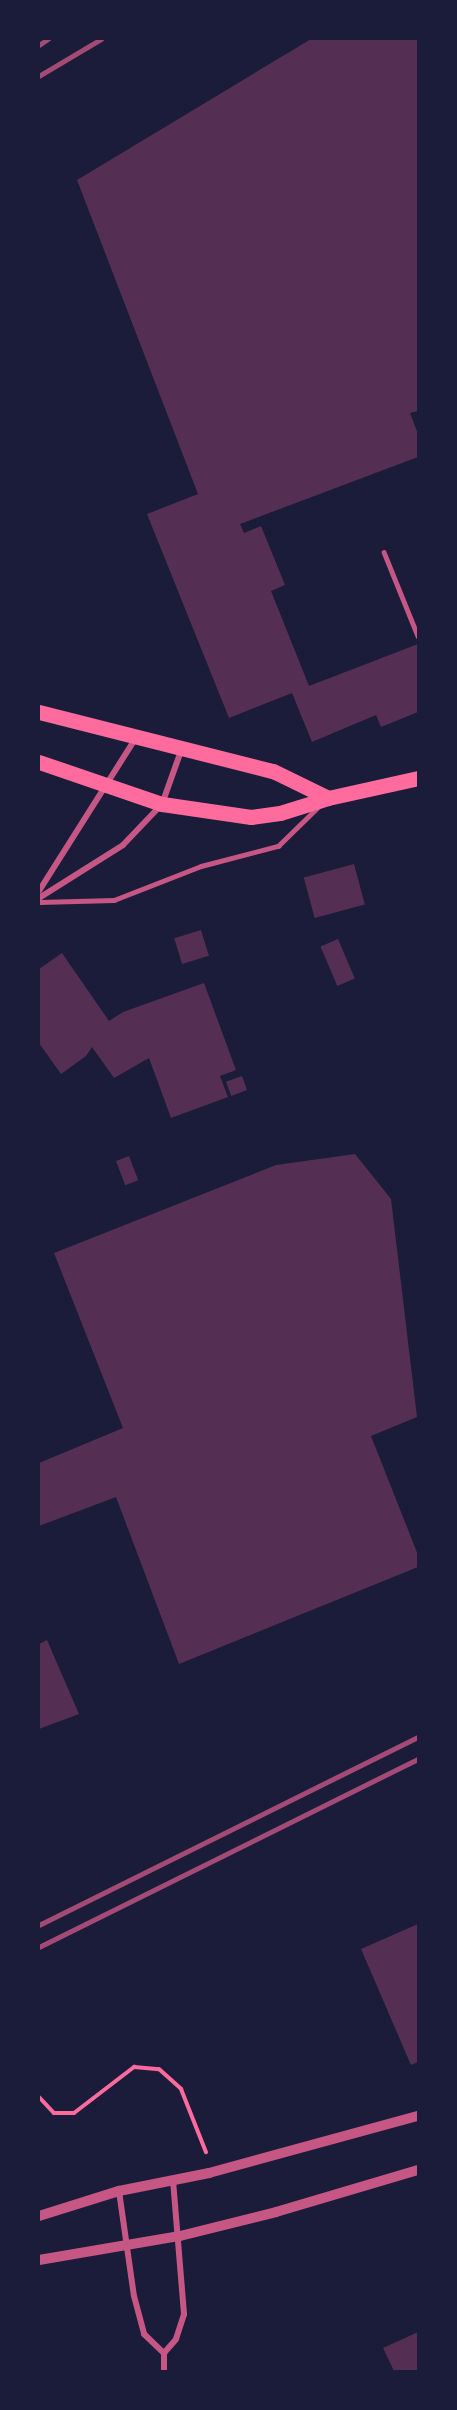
<!DOCTYPE html>
<style>
body{margin:0}
#map{position:relative;width:457px;height:2410px;overflow:hidden;background:#1b1b3a;font-family:Jost,sans-serif}
div>[style]{position:absolute}
.building>*{inset:0;background:#542f53;transform-origin:0 0}
.path>*{height:4px;margin:-2px;padding:0 2px;transform-origin:2px;border-radius:2px;background:#ff6b9d}
.service>*{height:4.5px;margin:-2.25px;padding:0 2.25px;transform-origin:2.25px;border-radius:2.25px;background:#c65784}
.minor>*{height:6px;margin:-3px;padding:0 3px;transform-origin:3px;border-radius:3px;background:#c65784}
.tertiary>*{height:10px;margin:-5px;padding:0 5px;transform-origin:5px;border-radius:5px;background:#c65784}
.primary>*{height:15px;margin:-7.5px;padding:0 7.5px;transform-origin:7.5px;border-radius:7.5px;background:#ff6b9d}
.rail>*{height:4.5px;margin:-2.25px;padding:0 2.25px;transform-origin:2.25px;border-radius:2.25px;background:#a44b75}
span{translate:-50% -50%;white-space:nowrap;text-align:center;line-height:1.15;-webkit-text-stroke:4.5px #1b1b3a;paint-order:stroke}
.frame{position:absolute;inset:0;border:40px solid #1b1b3a;pointer-events:none}
</style>
<div id="map">
<div class="building">
<div style="clip-path:polygon(311px 39px,418px 39px,418px 411px,410px 413px,418px 434px,418px 457px,240px 524px,244px 533px,261px 526px,285px 585px,271px 591px,309px 686px,418px 644px,418px 712px,381px 727px,376px 715px,312px 742px,292px 693px,229px 718px,147px 514px,198px 494px,77px 180px)"></div>
<div style="left:354px;top:864px;width:42px;height:52px;rotate:75deg"></div>
<div style="left:201px;top:930px;width:27px;height:28px;rotate:73deg"></div>
<div style="left:338px;top:939px;width:43px;height:19px;rotate:67deg"></div>
<div style="clip-path:polygon(62px 953px,109px 1021px,123px 1012px,204px 983px,236px 1070px,220px 1076px,228px 1097px,171px 1118px,149px 1058px,114px 1078px,92px 1047px,86px 1056px,61px 1074px,39px 1043px,39px 969px)"></div>
<div style="left:242px;top:1076px;width:15px;height:17px;rotate:70deg"></div>
<div style="clip-path:polygon(355px 1154px,391px 1199px,417px 1417px,371px 1436px,418px 1555px,418px 1567px,179px 1664px,116px 1497px,39px 1526px,39px 1463px,123px 1428px,54px 1253px,276px 1165px)"></div>
<div style="left:129px;top:1156px;width:26px;height:14px;rotate:69deg"></div>
<div style="clip-path:polygon(47px 1640px,79px 1714px,39px 1729px,39px 1644px)"></div>
<div style="clip-path:polygon(418px 1924px,418px 2062px,411px 2065px,361px 1949px)"></div>
<div style="clip-path:polygon(418px 2332px,418px 2371px,394px 2371px,383px 2348px)"></div>
</div>
<div class="path">
<div style="left:39px;top:2097px;width:22px;rotate:47deg"></div>
<div style="left:54px;top:2113px;width:20px"></div>
<div style="left:74px;top:2113px;width:76px;rotate:-37.5deg"></div>
<div style="left:134px;top:2067px;width:25px;rotate:5deg"></div>
<div style="left:159px;top:2069px;width:30px;rotate:42deg"></div>
<div style="left:181px;top:2089px;width:68px;rotate:68.4deg"></div>
</div>
<div class="service">
<div style="left:384px;top:552px;width:91px;rotate:68deg"></div>
<div style="left:39px;top:902px;width:75px;rotate:-1.5deg"></div>
<div style="left:114px;top:900px;width:93px;rotate:-21.3deg"></div>
<div style="left:201px;top:866px;width:80px;rotate:-14.6deg"></div>
<div style="left:278px;top:846px;width:56px;rotate:-44.3deg"></div>
</div>
<div class="minor">
<div style="left:39px;top:891px;width:180px;rotate:-57.7deg"></div>
<div style="left:39px;top:898px;width:99px;rotate:-32.2deg"></div>
<div style="left:123px;top:845px;width:57px;rotate:-46.4deg"></div>
<div style="left:162px;top:804px;width:56px;rotate:-70.3deg"></div>
<div style="left:119px;top:2191px;width:106px;rotate:81.9deg"></div>
<div style="left:134px;top:2296px;width:39px;rotate:75deg"></div>
<div style="left:144px;top:2334px;width:28px;rotate:44deg"></div>
<div style="left:164px;top:2353px;width:18px;rotate:90deg"></div>
<div style="left:164px;top:2353px;width:18px;rotate:-49deg"></div>
<div style="left:176px;top:2339px;width:26px;rotate:-72deg"></div>
<div style="left:184px;top:2314px;width:134px;rotate:-94.7deg"></div>
</div>
<div class="tertiary">
<div style="left:39px;top:2216px;width:84px;rotate:-17.4deg"></div>
<div style="left:119px;top:2191px;width:92px;rotate:-11.3deg"></div>
<div style="left:209px;top:2173px;width:217px;rotate:-15.3deg"></div>
<div style="left:39px;top:2260px;width:143px;rotate:-9.7deg"></div>
<div style="left:180px;top:2236px;width:99px;rotate:-14deg"></div>
<div style="left:276px;top:2212px;width:148px;rotate:-16.5deg"></div>
</div>
<div class="primary">
<div style="left:39px;top:712px;width:241px;rotate:14.2deg"></div>
<div style="left:273px;top:771px;width:61px;rotate:26.1deg"></div>
<div style="left:39px;top:762px;width:130px;rotate:18.9deg"></div>
<div style="left:162px;top:804px;width:90px;rotate:8.3deg"></div>
<div style="left:251px;top:817px;width:29px;rotate:-8deg"></div>
<div style="left:280px;top:813px;width:50px;rotate:-17.4deg"></div>
<div style="left:328px;top:798px;width:92px;rotate:-12.5deg"></div>
</div>
<div class="rail">
<div style="left:39px;top:45px;width:11px;rotate:-34deg"></div>
<div style="left:39px;top:76px;width:72px;rotate:-30.8deg"></div>
<div style="left:39px;top:1925px;width:423px;rotate:-26.4deg"></div>
<div style="left:39px;top:1947px;width:423px;rotate:-26.4deg"></div>
</div>
<div class="frame"></div>
</div>
